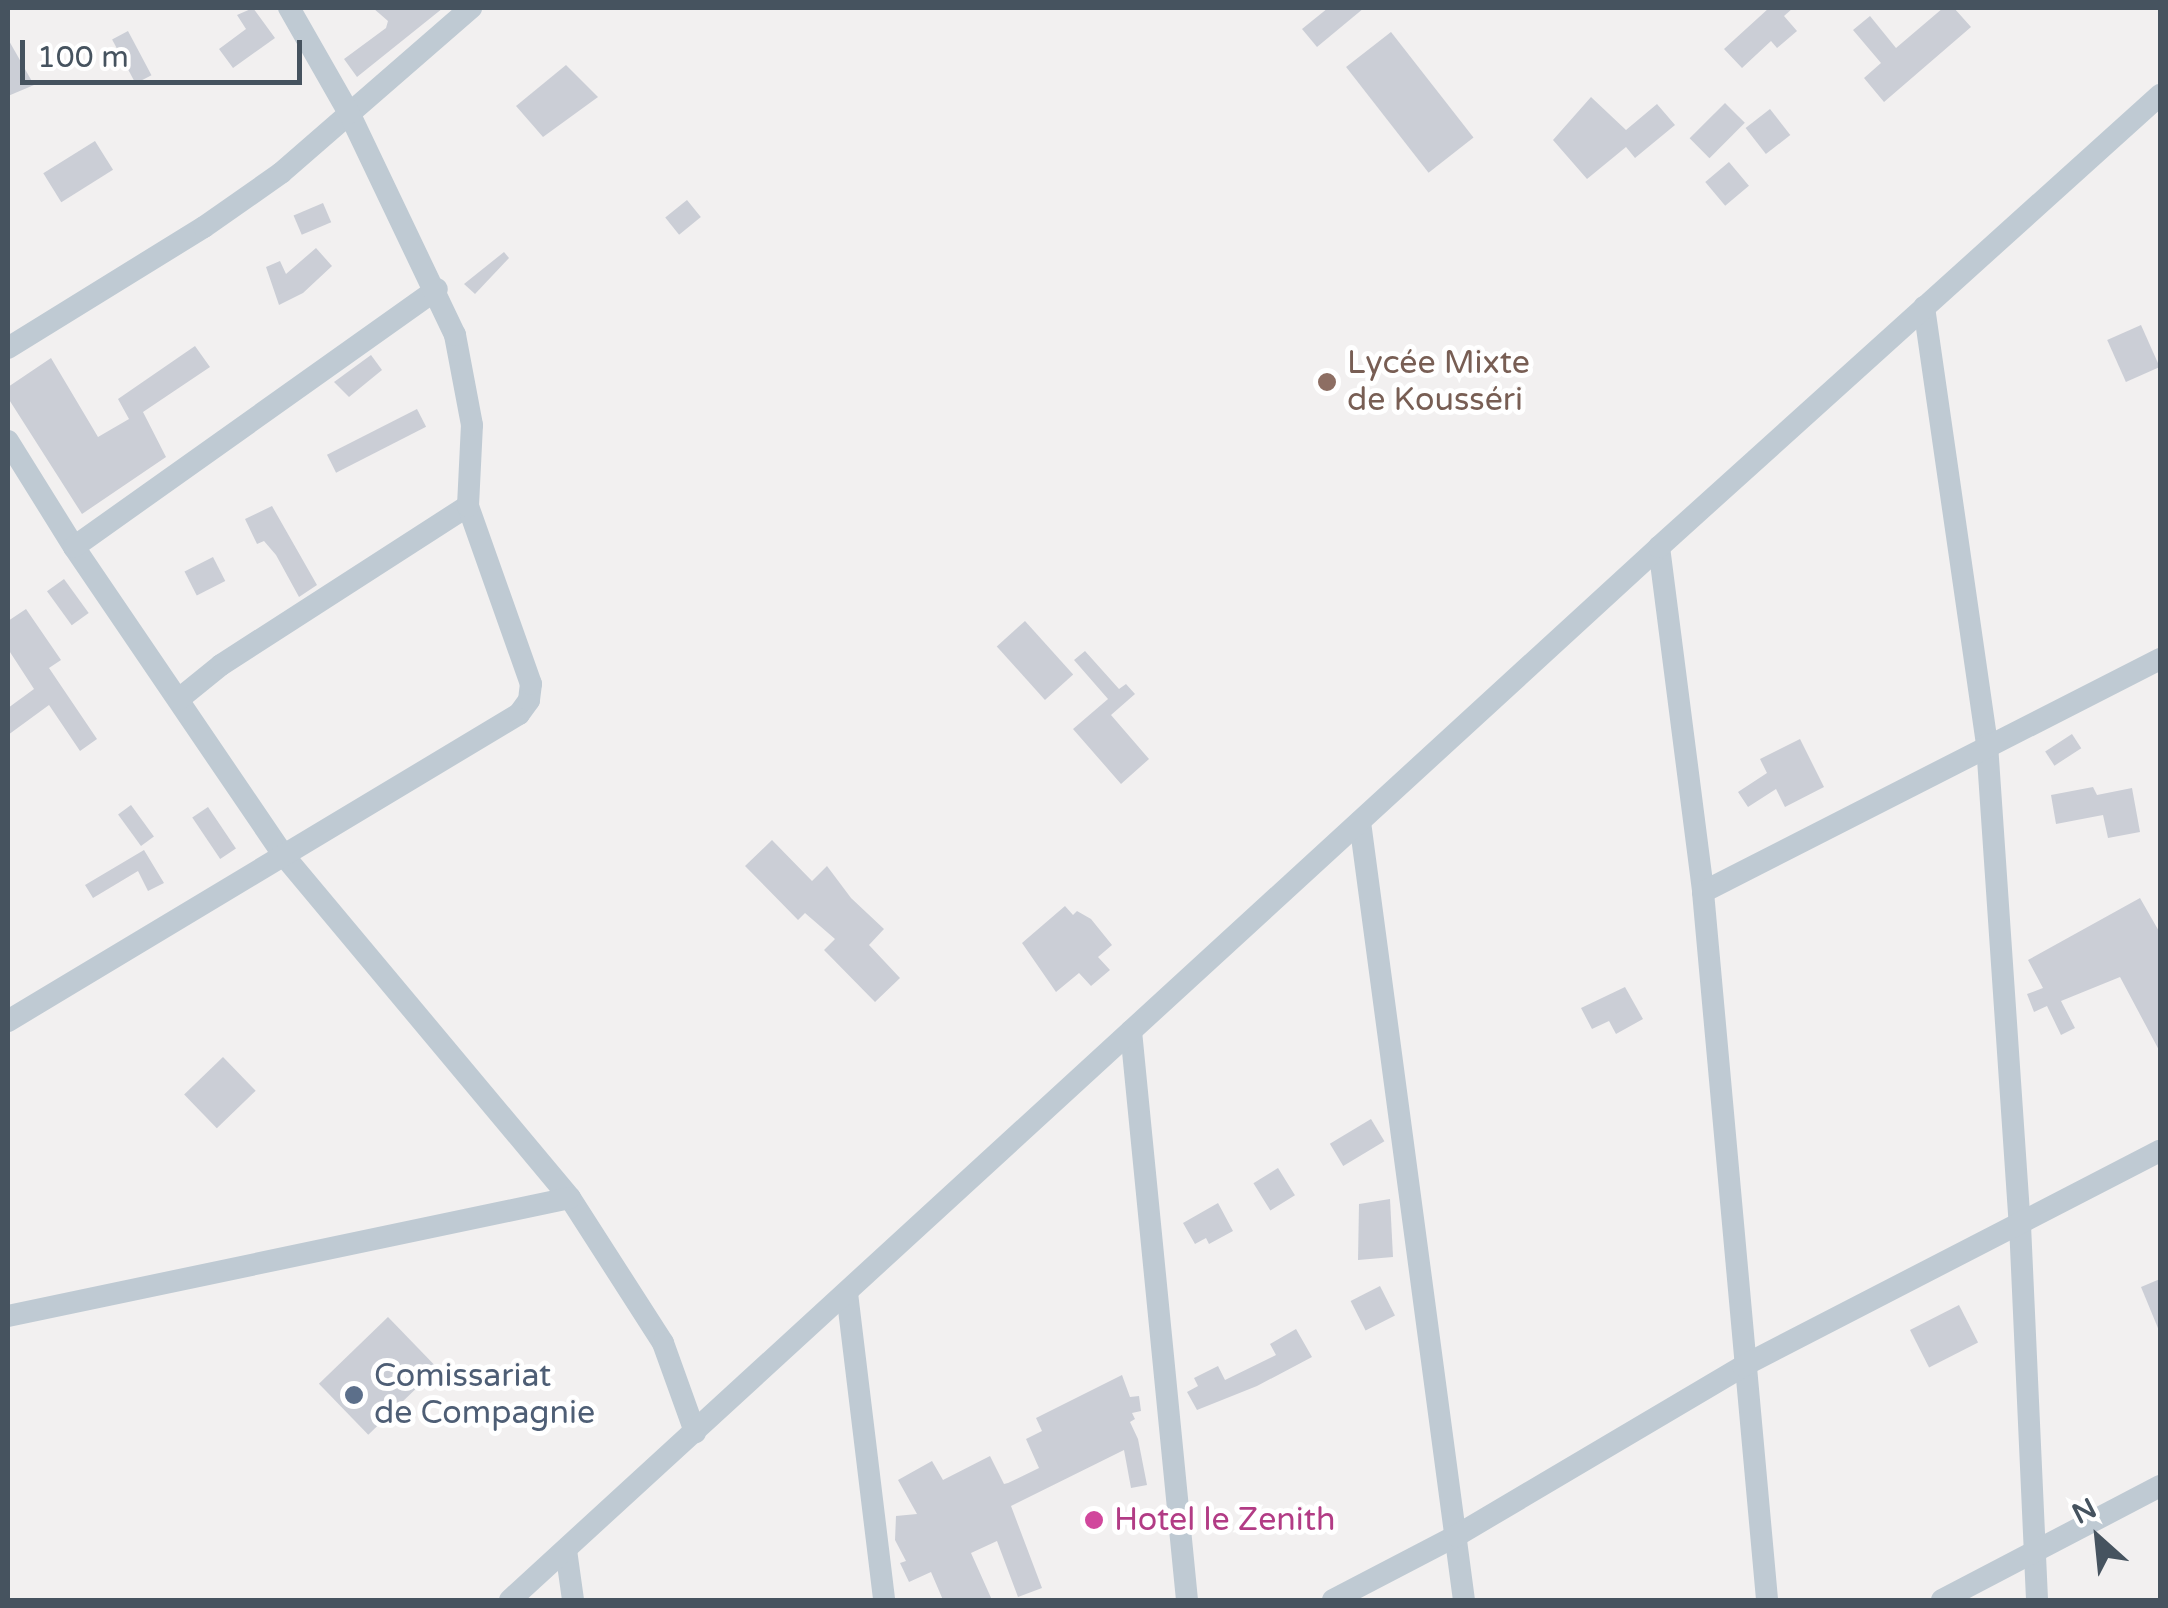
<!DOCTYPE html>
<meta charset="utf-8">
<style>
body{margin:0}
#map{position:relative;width:2168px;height:1608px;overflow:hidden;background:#f2f0f0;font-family:"Varela Round",sans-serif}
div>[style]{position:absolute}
.building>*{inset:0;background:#cbced6;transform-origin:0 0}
.minor>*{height:22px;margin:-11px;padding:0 11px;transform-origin:11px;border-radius:11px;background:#bfcad3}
.dots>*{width:28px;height:28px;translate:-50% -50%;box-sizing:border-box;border:5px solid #fff;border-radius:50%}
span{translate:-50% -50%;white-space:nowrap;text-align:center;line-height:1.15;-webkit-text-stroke:10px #fff;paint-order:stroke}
.education-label{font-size:32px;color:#785e54}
.left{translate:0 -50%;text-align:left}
.service-label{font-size:32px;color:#4e5e75}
.hotel-label{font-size:32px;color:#b23c85}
.frame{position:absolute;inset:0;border:10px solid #46535f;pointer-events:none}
.north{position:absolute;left:2048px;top:1488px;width:100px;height:100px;-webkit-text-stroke:8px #fff;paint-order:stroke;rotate:333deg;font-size:28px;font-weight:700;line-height:40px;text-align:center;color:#46535f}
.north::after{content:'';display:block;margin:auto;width:35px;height:45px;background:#46535f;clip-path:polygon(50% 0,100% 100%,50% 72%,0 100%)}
.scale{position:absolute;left:20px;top:40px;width:282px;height:45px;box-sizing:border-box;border:5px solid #46535f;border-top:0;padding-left:12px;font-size:30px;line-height:35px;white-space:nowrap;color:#46535f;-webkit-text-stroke:8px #fff;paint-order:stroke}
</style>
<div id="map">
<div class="building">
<div style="clip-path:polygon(253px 8px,275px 38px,233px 68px,219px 49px,246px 29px,237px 15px)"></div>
<div style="clip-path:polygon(373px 8px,443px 8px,357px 77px,344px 59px,386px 28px,388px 21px)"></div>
<div style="clip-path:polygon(1328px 8px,1364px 8px,1317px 47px,1302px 29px)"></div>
<div style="clip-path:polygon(1769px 8px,1793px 8px,1784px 16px,1797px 31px,1777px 48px,1771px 41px,1742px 68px,1724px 49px)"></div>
<div style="clip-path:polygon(1943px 8px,1954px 8px,1971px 27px,1884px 102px,1864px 78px,1881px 63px,1853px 30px,1870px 16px,1896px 48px)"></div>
<div style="left:128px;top:31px;width:50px;height:18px;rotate:62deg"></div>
<div style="left:1391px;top:32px;width:134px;height:57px;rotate:52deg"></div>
<div style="clip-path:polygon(8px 39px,34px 85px,8px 96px)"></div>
<div style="clip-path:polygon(566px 65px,598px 97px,543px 137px,516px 106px)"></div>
<div style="clip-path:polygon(1591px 97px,1626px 130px,1657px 104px,1675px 125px,1635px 158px,1626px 147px,1587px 179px,1553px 140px)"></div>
<div style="left:1725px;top:103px;width:28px;height:50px;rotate:45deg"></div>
<div style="left:1770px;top:109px;width:33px;height:31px;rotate:52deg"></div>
<div style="left:95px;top:141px;width:34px;height:61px;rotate:58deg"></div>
<div style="left:1729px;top:162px;width:31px;height:31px;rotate:50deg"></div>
<div style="left:687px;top:200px;width:22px;height:28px;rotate:51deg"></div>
<div style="left:323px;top:203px;width:21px;height:32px;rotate:67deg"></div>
<div style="clip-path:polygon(316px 248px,332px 266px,303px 293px,279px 305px,266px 267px,280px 261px,286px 274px)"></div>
<div style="clip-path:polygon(504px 252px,509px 258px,475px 294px,464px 284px)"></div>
<div style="left:2141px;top:325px;width:46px;height:37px;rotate:66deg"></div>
<div style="clip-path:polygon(195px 346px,210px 367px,143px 412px,166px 457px,82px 514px,8px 398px,8px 387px,51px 358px,98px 437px,129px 419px,118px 399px)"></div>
<div style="clip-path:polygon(371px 355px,382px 370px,349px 397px,334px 382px)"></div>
<div style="left:417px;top:409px;width:20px;height:101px;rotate:63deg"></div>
<div style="clip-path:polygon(272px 506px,317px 585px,299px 597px,276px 555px,264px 541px,257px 544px,245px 519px)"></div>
<div style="left:213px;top:557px;width:27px;height:32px;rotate:63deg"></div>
<div style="left:64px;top:579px;width:42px;height:21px;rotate:54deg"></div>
<div style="clip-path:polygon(26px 609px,61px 660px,49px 668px,97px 739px,80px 751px,49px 705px,8px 735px,8px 708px,34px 689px,8px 649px,8px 621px)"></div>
<div style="left:1025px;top:621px;width:72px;height:38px;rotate:48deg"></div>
<div style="clip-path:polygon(1085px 651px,1119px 689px,1126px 684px,1135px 694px,1111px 715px,1149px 759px,1121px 784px,1073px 729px,1108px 699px,1074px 660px)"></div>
<div style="left:2072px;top:734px;width:17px;height:32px;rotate:57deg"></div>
<div style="clip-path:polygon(1800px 739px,1824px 787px,1785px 807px,1776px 789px,1748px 807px,1738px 792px,1767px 773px,1760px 759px)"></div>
<div style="clip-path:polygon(2093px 787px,2097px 795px,2132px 788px,2140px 832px,2108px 838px,2103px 815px,2056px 824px,2051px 795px)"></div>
<div style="left:131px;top:805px;width:39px;height:16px;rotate:54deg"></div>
<div style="left:208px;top:807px;width:50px;height:19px;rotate:56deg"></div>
<div style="clip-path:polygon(772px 840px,812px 881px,827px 866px,851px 898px,884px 929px,869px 945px,900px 978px,875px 1002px,824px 950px,835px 939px,805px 913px,798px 920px,745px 866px)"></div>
<div style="clip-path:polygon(144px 850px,164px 883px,148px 891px,138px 871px,93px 898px,85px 885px)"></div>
<div style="clip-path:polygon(2140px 898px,2160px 933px,2160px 1052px,2120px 977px,2061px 1001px,2075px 1028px,2061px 1035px,2047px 1006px,2034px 1012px,2027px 994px,2043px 988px,2028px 960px)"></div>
<div style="clip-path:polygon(1065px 906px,1073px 915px,1077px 911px,1091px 919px,1112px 945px,1098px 957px,1110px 970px,1091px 986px,1079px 973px,1056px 992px,1022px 943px)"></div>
<div style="clip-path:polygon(1625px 987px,1643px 1019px,1616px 1034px,1609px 1021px,1592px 1029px,1581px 1008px)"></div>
<div style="left:223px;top:1057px;width:47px;height:54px;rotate:46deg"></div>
<div style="left:1371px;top:1119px;width:26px;height:48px;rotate:59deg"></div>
<div style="left:1278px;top:1168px;width:32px;height:29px;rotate:58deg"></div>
<div style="clip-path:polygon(1390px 1199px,1393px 1257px,1358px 1260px,1359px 1204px)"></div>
<div style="clip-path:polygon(1218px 1203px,1233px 1231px,1209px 1244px,1206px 1238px,1195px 1244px,1183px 1223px)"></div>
<div style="clip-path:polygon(2160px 1279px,2160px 1333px,2141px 1287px)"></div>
<div style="left:1380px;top:1286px;width:33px;height:33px;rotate:63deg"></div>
<div style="left:1959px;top:1305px;width:42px;height:55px;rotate:63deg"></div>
<div style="left:388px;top:1317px;width:71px;height:96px;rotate:46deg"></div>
<div style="clip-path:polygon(1296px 1329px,1312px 1357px,1257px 1386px,1197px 1410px,1187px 1392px,1198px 1386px,1194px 1378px,1218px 1366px,1225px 1380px,1276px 1355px,1270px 1344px)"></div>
<div style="clip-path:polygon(1122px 1375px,1130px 1397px,1139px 1396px,1141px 1411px,1132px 1413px,1135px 1419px,1130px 1422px,1138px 1439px,1147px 1485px,1131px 1488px,1124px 1450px,1011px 1506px,1042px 1588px,1018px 1597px,997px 1541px,971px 1553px,992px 1600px,943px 1600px,931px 1572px,909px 1582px,900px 1563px,906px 1561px,895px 1540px,896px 1516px,917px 1514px,898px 1480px,932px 1461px,943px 1480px,990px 1456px,1004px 1484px,1008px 1483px,1039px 1468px,1026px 1439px,1042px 1431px,1036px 1418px)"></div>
</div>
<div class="minor">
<div style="left:1924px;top:307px;width:442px;rotate:81.8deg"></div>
<div style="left:1987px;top:744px;width:482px;rotate:86.1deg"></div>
<div style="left:2020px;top:1225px;width:375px;rotate:87.4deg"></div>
<div style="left:8px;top:348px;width:230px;rotate:-31.7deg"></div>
<div style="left:204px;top:227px;width:94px;rotate:-35deg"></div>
<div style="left:281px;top:173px;width:252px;rotate:-41deg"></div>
<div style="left:8px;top:441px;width:125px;rotate:58.1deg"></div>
<div style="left:74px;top:547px;width:375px;rotate:55.8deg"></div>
<div style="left:285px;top:857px;width:444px;rotate:50.1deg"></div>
<div style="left:570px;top:1198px;width:172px;rotate:57.3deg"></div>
<div style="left:663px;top:1343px;width:95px;rotate:70.2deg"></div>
<div style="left:74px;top:547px;width:445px;rotate:-35.4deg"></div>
<div style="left:1659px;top:547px;width:348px;rotate:82.7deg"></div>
<div style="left:1703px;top:892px;width:711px;rotate:84.83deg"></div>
<div style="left:179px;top:699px;width:54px;rotate:-39deg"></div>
<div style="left:221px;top:665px;width:294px;rotate:-32.8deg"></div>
<div style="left:1360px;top:822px;width:785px;rotate:82.39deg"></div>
<div style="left:1703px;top:892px;width:513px;rotate:-27.01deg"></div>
<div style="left:8px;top:1021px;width:596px;rotate:-31deg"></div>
<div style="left:519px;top:714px;width:17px;rotate:-54deg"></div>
<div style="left:529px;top:700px;width:16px;rotate:-83deg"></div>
<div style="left:531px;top:684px;width:189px;rotate:-109.5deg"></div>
<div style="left:468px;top:506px;width:81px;rotate:-87.2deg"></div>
<div style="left:472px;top:425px;width:92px;rotate:-100.7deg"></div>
<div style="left:455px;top:335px;width:246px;rotate:-115.5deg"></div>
<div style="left:349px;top:113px;width:121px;rotate:-119.7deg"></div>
<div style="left:1131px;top:1031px;width:572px;rotate:84.38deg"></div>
<div style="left:847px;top:1293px;width:309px;rotate:83.1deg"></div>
<div style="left:8px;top:1316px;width:574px;rotate:-11.86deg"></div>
<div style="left:566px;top:1550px;width:50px;rotate:82deg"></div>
<div style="left:510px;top:1600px;width:1559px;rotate:-42.5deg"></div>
<div style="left:1659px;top:547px;width:675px;rotate:-42.06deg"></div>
<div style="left:1333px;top:1600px;width:139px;rotate:-27.5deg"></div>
<div style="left:1456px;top:1536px;width:334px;rotate:-30.6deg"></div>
<div style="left:1743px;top:1366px;width:469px;rotate:-27.3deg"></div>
<div style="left:1942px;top:1600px;width:246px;rotate:-27.6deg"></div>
</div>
<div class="dots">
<div style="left:1327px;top:382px;background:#8d6e63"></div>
<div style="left:354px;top:1395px;background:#5c6f8a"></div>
<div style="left:1094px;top:1520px;background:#d1479c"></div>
</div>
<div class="education-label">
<span class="left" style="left:1347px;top:382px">Lycée Mixte<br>de Kousséri</span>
</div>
<div class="service-label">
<span class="left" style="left:374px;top:1395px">Comissariat<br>de Compagnie</span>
</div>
<div class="hotel-label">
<span class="left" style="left:1114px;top:1520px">Hotel le Zenith</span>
</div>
<div class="frame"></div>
<div class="north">N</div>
<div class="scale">100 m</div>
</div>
